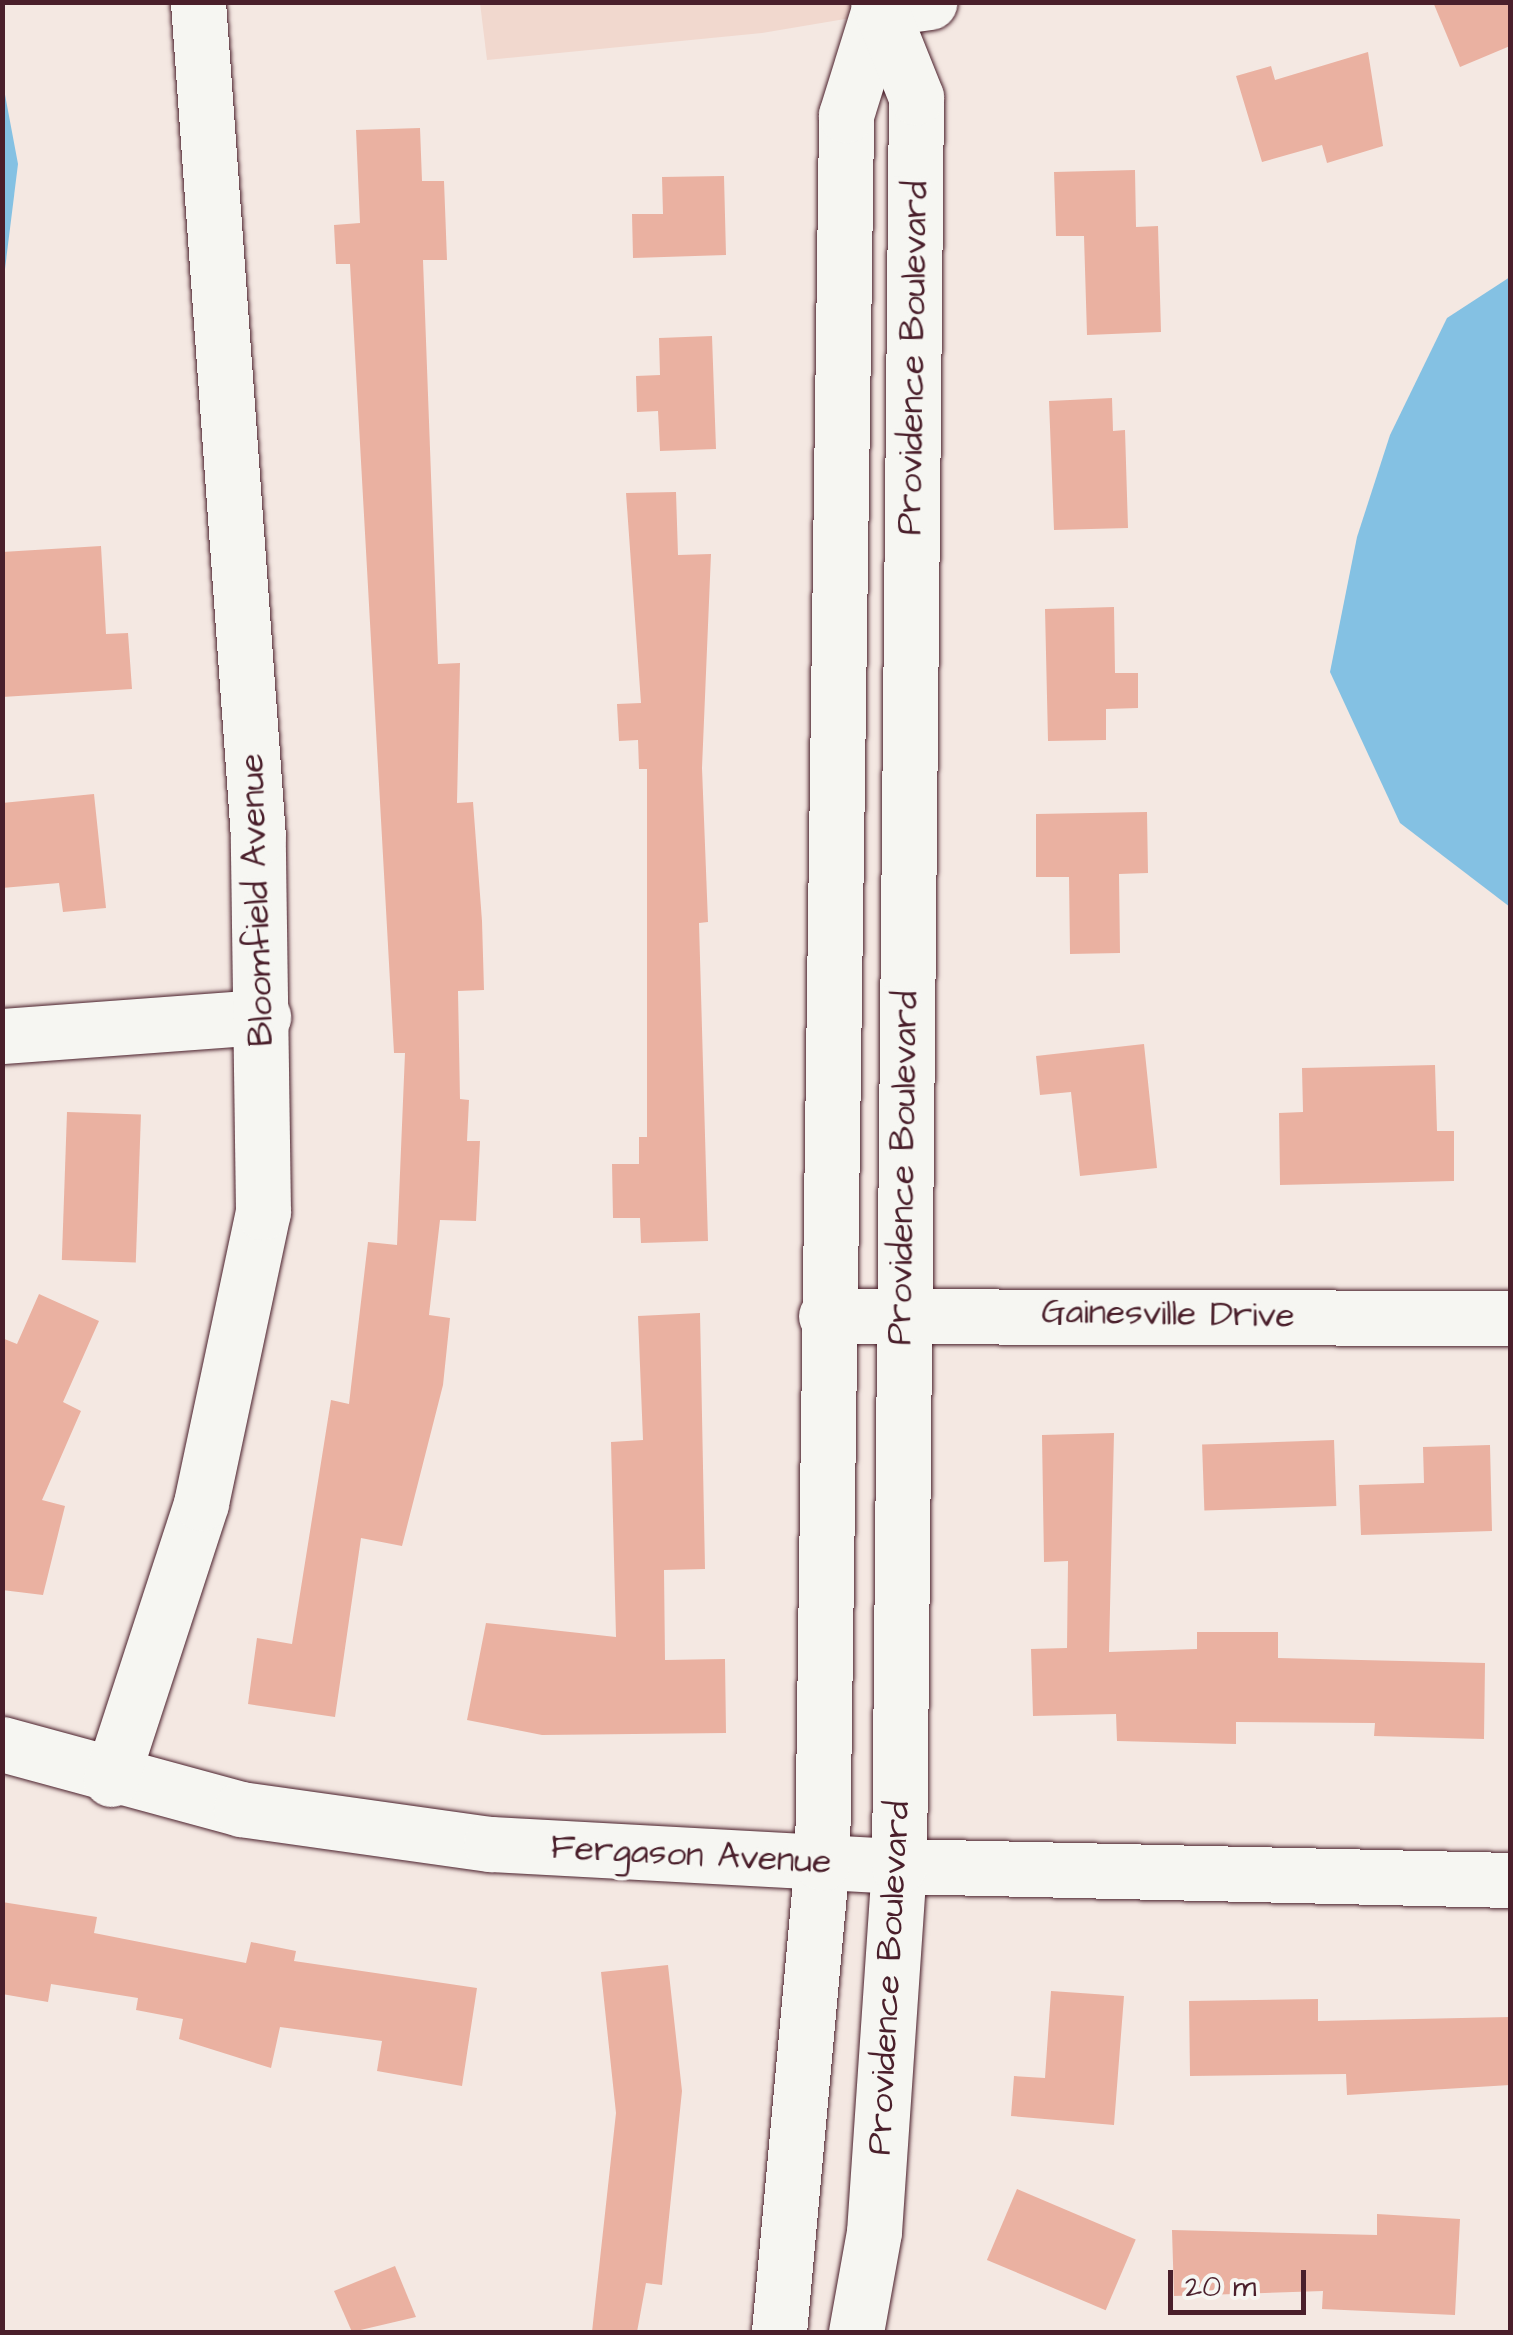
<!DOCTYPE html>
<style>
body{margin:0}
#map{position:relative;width:1513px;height:2335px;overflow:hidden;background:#f4e8e2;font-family:"Architects Daughter",sans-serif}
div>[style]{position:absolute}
.built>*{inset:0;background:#f1d8ce}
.water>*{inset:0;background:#84c1e3}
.building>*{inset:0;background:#eab1a1;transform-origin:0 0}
.roads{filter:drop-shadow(0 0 2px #4a1f2b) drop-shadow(0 0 2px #4a1f2b)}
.street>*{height:55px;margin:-27.5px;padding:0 27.5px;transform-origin:27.5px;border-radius:27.5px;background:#f6f6f2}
.secondary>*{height:55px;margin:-27.5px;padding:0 27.5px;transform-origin:27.5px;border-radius:27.5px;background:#f6f6f2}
span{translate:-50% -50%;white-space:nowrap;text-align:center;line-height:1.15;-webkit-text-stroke:8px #f6f6f2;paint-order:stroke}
.street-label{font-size:35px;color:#4a1f2b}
.frame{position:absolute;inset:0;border:5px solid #4a1f2b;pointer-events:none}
.scale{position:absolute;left:1168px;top:2270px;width:138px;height:45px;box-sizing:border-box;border:5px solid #4a1f2b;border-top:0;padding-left:12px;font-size:30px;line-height:35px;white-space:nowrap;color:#4a1f2b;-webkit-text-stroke:8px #f6f6f2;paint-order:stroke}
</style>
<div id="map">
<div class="built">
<div style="clip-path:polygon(850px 2px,851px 18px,762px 33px,487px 60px,480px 3px)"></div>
</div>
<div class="water">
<div style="clip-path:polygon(3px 84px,18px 164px,3px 285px,2px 84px)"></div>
<div style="clip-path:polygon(1510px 277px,1510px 907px,1400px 823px,1330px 672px,1357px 537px,1390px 435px,1447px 318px)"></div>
</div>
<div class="building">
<div style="clip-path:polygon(1433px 2px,1510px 2px,1510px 46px,1460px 67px)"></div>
<div style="clip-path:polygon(1368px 52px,1383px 146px,1327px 163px,1322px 145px,1262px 162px,1236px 76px,1271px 66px,1275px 80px)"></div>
<div style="clip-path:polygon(420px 128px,422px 181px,444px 181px,447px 260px,423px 260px,438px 664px,460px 663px,457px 803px,473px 802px,482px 921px,484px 990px,458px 991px,460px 1099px,469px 1100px,467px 1141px,480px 1141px,476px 1221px,440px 1220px,429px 1315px,450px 1318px,443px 1385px,402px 1546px,361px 1538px,335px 1717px,248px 1704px,257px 1638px,292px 1644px,331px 1400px,349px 1404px,368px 1242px,397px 1245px,405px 1053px,394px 1053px,350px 264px,336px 264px,334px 225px,360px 223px,356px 130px)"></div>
<div style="clip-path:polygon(1135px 170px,1136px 227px,1158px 226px,1161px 332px,1087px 335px,1084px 236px,1056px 236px,1054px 172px)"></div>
<div style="clip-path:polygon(724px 176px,726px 255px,633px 258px,632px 214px,663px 214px,662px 177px)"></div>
<div style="clip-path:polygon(712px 336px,716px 449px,660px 451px,658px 411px,637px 412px,636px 376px,660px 375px,659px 338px)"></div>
<div style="clip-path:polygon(1112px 398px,1113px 431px,1125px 430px,1128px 528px,1054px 530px,1049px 401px)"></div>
<div style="clip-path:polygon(676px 492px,678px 555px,711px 554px,702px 768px,708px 922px,699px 923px,708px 1241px,641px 1243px,640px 1218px,613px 1218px,612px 1164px,639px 1164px,639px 1137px,647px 1137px,647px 769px,639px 769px,638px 740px,619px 741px,617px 704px,641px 703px,626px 493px)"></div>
<div style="clip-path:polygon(101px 546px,106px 634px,128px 633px,132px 689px,2px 697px,2px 552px)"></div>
<div style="clip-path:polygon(1114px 607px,1115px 673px,1138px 673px,1138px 708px,1106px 709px,1106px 740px,1048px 741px,1045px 609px)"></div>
<div style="clip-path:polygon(94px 794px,106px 908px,63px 912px,59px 883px,2px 888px,2px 803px)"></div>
<div style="clip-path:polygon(1147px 812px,1148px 873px,1119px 874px,1120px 953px,1070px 954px,1069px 877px,1036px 877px,1036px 814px)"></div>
<div style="clip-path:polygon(1144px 1044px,1157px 1168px,1080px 1176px,1071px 1092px,1040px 1095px,1036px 1056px)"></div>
<div style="clip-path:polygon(1435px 1065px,1437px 1131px,1454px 1131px,1454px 1181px,1280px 1185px,1279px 1113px,1303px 1112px,1302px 1068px)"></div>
<div style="left:67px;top:1112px;width:74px;height:148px;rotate:2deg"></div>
<div style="clip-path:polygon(39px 1294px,99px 1321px,63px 1402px,81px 1411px,42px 1500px,65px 1506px,43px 1595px,2px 1590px,2px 1338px,17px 1344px)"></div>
<div style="clip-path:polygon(700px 1313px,705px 1569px,664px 1570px,665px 1660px,725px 1659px,726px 1733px,542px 1735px,467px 1720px,486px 1623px,616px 1637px,611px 1442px,643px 1440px,638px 1316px)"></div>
<div style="clip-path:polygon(1114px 1433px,1109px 1652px,1197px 1649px,1197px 1632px,1278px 1632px,1278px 1658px,1485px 1663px,1484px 1739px,1374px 1736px,1375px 1723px,1236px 1722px,1236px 1744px,1117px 1741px,1116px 1714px,1033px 1716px,1031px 1649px,1067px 1648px,1068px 1561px,1044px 1562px,1042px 1435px)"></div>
<div style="left:1334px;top:1440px;width:66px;height:132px;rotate:88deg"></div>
<div style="clip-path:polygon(1490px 1445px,1492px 1531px,1361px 1535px,1359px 1485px,1424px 1483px,1423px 1447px)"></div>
<div style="clip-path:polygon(2px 1902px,97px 1917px,94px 1933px,246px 1963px,251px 1942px,296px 1951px,294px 1961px,477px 1988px,462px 2086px,377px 2071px,382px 2041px,280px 2027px,271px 2068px,179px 2039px,183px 2019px,136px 2010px,138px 1998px,51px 1984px,48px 2002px,2px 1994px)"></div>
<div style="clip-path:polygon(668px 1965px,682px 2091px,662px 2285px,646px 2283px,637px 2332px,592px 2332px,616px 2113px,601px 1972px)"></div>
<div style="clip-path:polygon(1051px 1991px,1124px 1996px,1114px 2125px,1011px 2116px,1014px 2076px,1045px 2078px)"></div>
<div style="clip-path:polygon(1318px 1999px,1318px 2021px,1510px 2017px,1510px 2085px,1347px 2095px,1346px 2074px,1190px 2076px,1189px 2001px)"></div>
<div style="left:1017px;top:2189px;width:129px;height:77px;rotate:23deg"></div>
<div style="clip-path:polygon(1377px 2214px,1460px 2219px,1455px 2315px,1322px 2309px,1323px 2291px,1174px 2296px,1172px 2230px,1377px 2235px)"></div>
<div style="clip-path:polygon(395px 2266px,416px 2317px,352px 2332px,334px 2291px)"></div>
</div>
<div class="roads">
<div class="street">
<div style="left:879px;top:9px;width:51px;rotate:-7.8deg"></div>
<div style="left:2px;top:1036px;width:262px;rotate:-4.2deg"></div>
<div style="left:826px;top:1316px;width:684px;rotate:0.17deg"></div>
<div style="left:2px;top:1744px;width:248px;rotate:15.2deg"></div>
<div style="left:241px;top:1809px;width:252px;rotate:8deg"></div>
<div style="left:491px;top:1844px;width:409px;rotate:3.1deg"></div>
<div style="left:899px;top:1866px;width:611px;rotate:1.31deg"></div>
<div style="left:111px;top:1779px;width:290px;rotate:-71.9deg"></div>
<div style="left:201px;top:1503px;width:298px;rotate:-78deg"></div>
<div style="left:263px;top:1212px;width:375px;rotate:-90.8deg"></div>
<div style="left:258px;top:837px;width:837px;rotate:-94.11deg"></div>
</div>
<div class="secondary">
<div style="left:779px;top:2332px;width:471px;rotate:-84.8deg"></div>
<div style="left:822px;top:1863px;width:1748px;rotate:-89.21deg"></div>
<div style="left:846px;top:115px;width:111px;rotate:-72.7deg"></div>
<div style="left:856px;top:2332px;width:102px;rotate:-79.8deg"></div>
<div style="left:874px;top:2232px;width:367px;rotate:-86.1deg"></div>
<div style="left:899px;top:1866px;width:1769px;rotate:-89.45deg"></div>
<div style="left:916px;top:97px;width:102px;rotate:-111.8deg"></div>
</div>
</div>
<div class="street-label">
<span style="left:913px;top:358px;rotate:-89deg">Providence Boulevard</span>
<span style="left:257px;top:900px;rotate:-92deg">Bloomfield Avenue</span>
<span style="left:903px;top:1168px;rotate:-89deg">Providence Boulevard</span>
<span style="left:1168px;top:1314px;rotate:1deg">Gainesville Drive</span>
<span style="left:691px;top:1855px;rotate:3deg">Fergason Avenue</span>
<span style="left:889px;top:1978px;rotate:-87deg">Providence Boulevard</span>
</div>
<div class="frame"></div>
<div class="scale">20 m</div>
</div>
